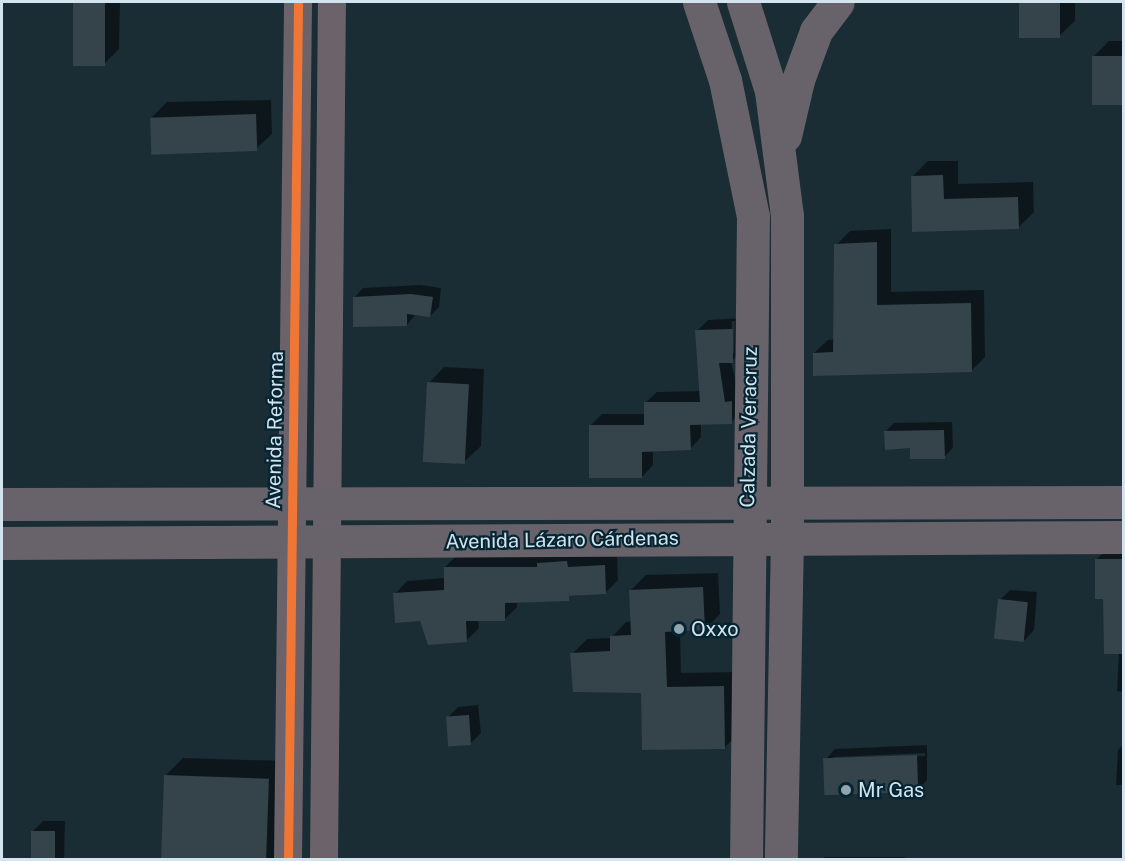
<!DOCTYPE html>
<meta charset="utf-8">
<style>
body{margin:0}
#map{position:relative;width:1125px;height:861px;overflow:hidden;background:#1a2c34;font-family:"Public Sans",sans-serif}
div>[style]{position:absolute}
.shadow>*{inset:0;background:#0007;transform-origin:0 0}
.building>*{inset:0;background:#35434a;transform-origin:0 0}
.minor>*{height:28px;margin:-14px;padding:0 14px;transform-origin:14px;border-radius:14px;background:#6c636a}
.major>*{height:33px;margin:-16.5px;padding:0 16.5px;transform-origin:16.5px;border-radius:16.5px;background:#68636b}
.cycleway>*{height:9px;margin:-4.5px;padding:0 4.5px;transform-origin:4.5px;border-radius:4.5px;background:#f07635}
.dots>*{width:16px;height:16px;translate:-50% -50%;box-sizing:border-box;border:3px solid #052533;border-radius:50%}
span{translate:-50% -50%;white-space:nowrap;text-align:center;line-height:1.15;-webkit-text-stroke:4.5px #052533;paint-order:stroke}
.street-label{font-size:20px;color:#d3e4ee}
.poi-label{font-size:20px;color:#d3e4ee}
.left{translate:0 -50%;text-align:left}
.frame{position:absolute;inset:0;border:3px solid #d3e4ee;pointer-events:none}
</style>
<div id="map">
<div class="shadow">
<div style="clip-path:polygon(75px 2px,120px 2px,119px 49px,104px 64px,74px 64px)"></div>
<div style="clip-path:polygon(1021px 2px,1075px 2px,1075px 21px,1059px 36px,1021px 37px)"></div>
<div style="clip-path:polygon(1109px 41px,1124px 41px,1124px 104px,1094px 56px)"></div>
<div style="clip-path:polygon(271px 100px,272px 134px,256px 149px,152px 117px,167px 102px)"></div>
<div style="clip-path:polygon(928px 161px,958px 161px,958px 184px,1033px 182px,1034px 212px,1018px 228px,913px 230px,912px 177px)"></div>
<div style="clip-path:polygon(891px 229px,891px 292px,984px 290px,985px 357px,971px 371px,814px 353px,828px 340px,835px 339px,836px 245px,850px 231px)"></div>
<div style="clip-path:polygon(420px 285px,441px 288px,439px 307px,430px 316px,416px 314px,407px 325px,354px 298px,363px 288px)"></div>
<div style="clip-path:polygon(evenodd,744px 318px,743px 350px,731px 362px,743px 411px,731px 422px,701px 423px,701px 437px,690px 449px,653px 450px,653px 465px,642px 477px,591px 425px,602px 414px,645px 414px,645px 403px,657px 392px,701px 391px,697px 331px,708px 320px,744px 318px,732px 321px,735px 321px,734px 353px,731px 353px,732px 321px)"></div>
<div style="clip-path:polygon(444px 367px,484px 369px,481px 446px,465px 461px,429px 383px)"></div>
<div style="clip-path:polygon(952px 422px,953px 448px,944px 457px,911px 447px,885px 432px,894px 423px)"></div>
<div style="clip-path:polygon(1124px 549px,1124px 692px,1117px 691px,1119px 652px,1096px 560px,1106px 550px)"></div>
<div style="clip-path:polygon(617px 553px,618px 580px,605px 593px,517px 601px,517px 607px,504px 620px,478px 619px,479px 628px,466px 641px,422px 620px,395px 594px,407px 581px,445px 578px,445px 567px,458px 554px)"></div>
<div style="clip-path:polygon(718px 573px,720px 614px,705px 629px,680px 630px,681px 673px,739px 672px,740px 732px,725px 747px,643px 692px,572px 654px,587px 639px,611px 638px,626px 622px,632px 621px,631px 590px,646px 575px)"></div>
<div style="clip-path:polygon(1010px 590px,1037px 592px,1034px 630px,1024px 641px,1000px 600px)"></div>
<div style="clip-path:polygon(478px 705px,481px 733px,470px 744px,448px 717px,458px 707px)"></div>
<div style="clip-path:polygon(1124px 744px,1124px 785px,1116px 785px,1118px 750px)"></div>
<div style="clip-path:polygon(evenodd,927px 745px,927px 780px,917px 791px,825px 760px,835px 749px,927px 745px,925px 753px,925px 756px,833px 760px,833px 757px,925px 753px)"></div>
<div style="clip-path:polygon(183px 758px,286px 761px,282px 860px,162px 860px,165px 776px)"></div>
<div style="clip-path:polygon(43px 821px,65px 821px,64px 860px,32px 860px,33px 831px)"></div>
<div style="left:824px;top:857px;width:81px;height:4px"></div>
<div style="clip-path:polygon(1124px 858px,1124px 860px,1102px 860px,1102px 859px)"></div>
</div>
<div class="building">
<div style="left:73px;top:2px;width:32px;height:64px"></div>
<div style="left:1019px;top:2px;width:41px;height:36px"></div>
<div style="left:1092px;top:56px;width:32px;height:49px"></div>
<div style="left:256px;top:114px;width:37px;height:106px;rotate:88deg"></div>
<div style="clip-path:polygon(943px 175px,944px 199px,1018px 197px,1019px 229px,912px 232px,911px 176px)"></div>
<div style="clip-path:polygon(877px 242px,877px 305px,971px 303px,972px 372px,813px 376px,813px 353px,833px 352px,834px 244px)"></div>
<div style="clip-path:polygon(411px 294px,433px 297px,430px 317px,407px 314px,407px 326px,353px 327px,353px 297px)"></div>
<div style="clip-path:polygon(733px 329px,733px 363px,719px 363px,725px 402px,732px 401px,732px 424px,690px 425px,691px 450px,642px 452px,642px 478px,589px 478px,589px 425px,644px 425px,644px 402px,700px 402px,695px 330px)"></div>
<div style="left:427px;top:382px;width:42px;height:80px;rotate:3deg"></div>
<div style="clip-path:polygon(944px 430px,945px 459px,910px 459px,910px 448px,885px 450px,884px 431px)"></div>
<div style="clip-path:polygon(1095px 559px,1124px 559px,1124px 654px,1104px 654px,1103px 599px,1095px 599px)"></div>
<div style="clip-path:polygon(567px 561px,568px 567px,605px 565px,606px 594px,569px 596px,569px 601px,505px 603px,505px 621px,466px 621px,467px 642px,428px 645px,420px 621px,395px 623px,393px 593px,444px 590px,444px 567px,537px 567px,537px 563px)"></div>
<div style="clip-path:polygon(703px 587px,705px 630px,665px 632px,667px 687px,724px 686px,725px 749px,642px 750px,641px 693px,573px 692px,570px 653px,610px 651px,610px 636px,631px 635px,629px 590px)"></div>
<div style="left:998px;top:599px;width:30px;height:40px;rotate:6deg"></div>
<div style="left:469px;top:715px;width:30px;height:23px;rotate:86deg"></div>
<div style="left:917px;top:755px;width:37px;height:94px;rotate:88deg"></div>
<div style="left:164px;top:775px;width:105px;height:85px;rotate:2deg"></div>
<div style="left:31px;top:831px;width:24px;height:29px"></div>
</div>
<div class="minor">
<div style="left:288px;top:860px;width:858px;rotate:-89.33deg"></div>
<div style="left:324px;top:860px;width:858px;rotate:-89.47deg"></div>
</div>
<div class="major">
<div style="left:699px;top:2px;width:82px;rotate:71.6deg"></div>
<div style="left:725px;top:80px;width:139px;rotate:78.4deg"></div>
<div style="left:753px;top:216px;width:644px;rotate:90.62deg"></div>
<div style="left:743px;top:2px;width:93px;rotate:72.5deg"></div>
<div style="left:771px;top:91px;width:126px;rotate:82.7deg"></div>
<div style="left:787px;top:216px;width:321px;rotate:90deg"></div>
<div style="left:787px;top:537px;width:323px;rotate:91.1deg"></div>
<div style="left:785px;top:136px;width:57px;rotate:-76.9deg"></div>
<div style="left:798px;top:80px;width:52px;rotate:-69.8deg"></div>
<div style="left:816px;top:31px;width:36px;rotate:-53deg"></div>
<div style="left:2px;top:504px;width:1122px;rotate:-0.1deg"></div>
<div style="left:2px;top:543px;width:1122px;rotate:-0.31deg"></div>
</div>
<div class="cycleway">
<div style="left:288px;top:860px;width:858px;rotate:-89.33deg"></div>
</div>
<div class="dots">
<div style="left:679px;top:629px;background:#92a4ad"></div>
<div style="left:846px;top:790px;background:#92a4ad"></div>
</div>
<div class="street-label">
<span style="left:749px;top:427px;rotate:-89deg">Calzada Veracruz</span>
<span style="left:275px;top:430px;rotate:-89deg">Avenida Reforma</span>
<span style="left:562px;top:540px;rotate:-1deg">Avenida Lázaro Cárdenas</span>
</div>
<div class="poi-label">
<span class="left" style="left:691px;top:629px">Oxxo</span>
<span class="left" style="left:858px;top:790px">Mr Gas</span>
</div>
<div class="frame"></div>
</div>
